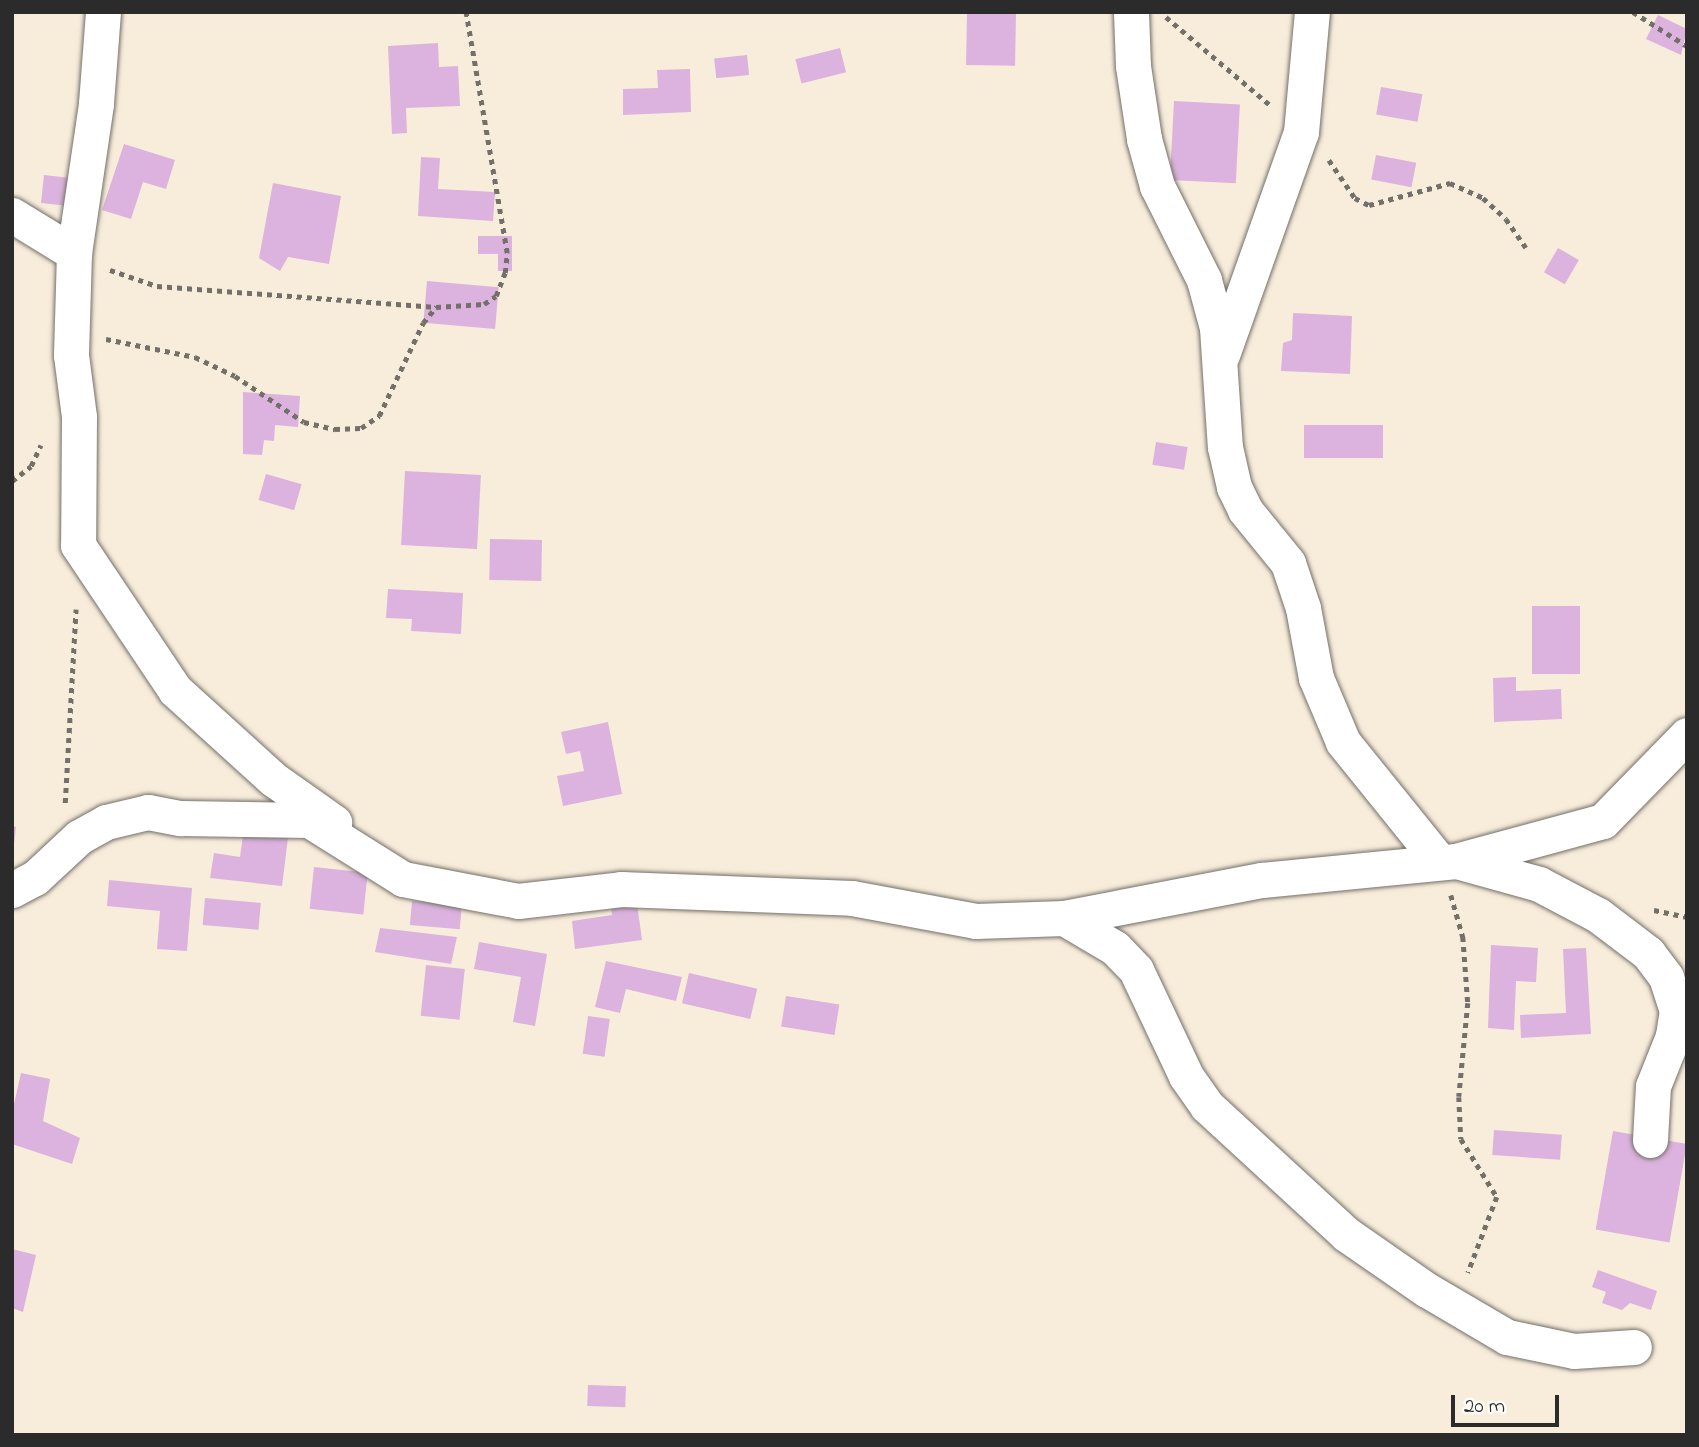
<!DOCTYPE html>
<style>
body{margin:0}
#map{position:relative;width:1699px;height:1447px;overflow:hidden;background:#f8eddb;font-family:"Indie Flower",sans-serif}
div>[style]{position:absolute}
.building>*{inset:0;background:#dcb2de;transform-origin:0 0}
.path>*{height:4.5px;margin-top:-2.25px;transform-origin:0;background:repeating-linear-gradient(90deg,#736f69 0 5px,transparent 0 10px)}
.roads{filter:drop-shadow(0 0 2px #736f69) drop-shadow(0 0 2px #736f69)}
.street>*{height:35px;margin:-17.5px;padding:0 17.5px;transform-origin:17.5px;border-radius:17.5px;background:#fff}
span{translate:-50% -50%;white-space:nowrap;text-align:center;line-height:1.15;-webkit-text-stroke:5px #fdfcf7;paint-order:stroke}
.frame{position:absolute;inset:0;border:14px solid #2b2b2b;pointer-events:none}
.scale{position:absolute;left:1451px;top:1395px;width:108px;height:32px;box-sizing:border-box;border:4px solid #2b2b2b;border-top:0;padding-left:9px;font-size:21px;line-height:24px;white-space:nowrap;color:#2b2b2b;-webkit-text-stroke:5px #fdfcf7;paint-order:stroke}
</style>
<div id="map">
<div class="building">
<div style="left:967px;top:12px;width:49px;height:53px;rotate:1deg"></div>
<div style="clip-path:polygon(1658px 15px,1687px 29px,1681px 55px,1646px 39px)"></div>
<div style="clip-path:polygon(438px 43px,439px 67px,458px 66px,460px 106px,406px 108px,407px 133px,392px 134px,388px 46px)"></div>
<div style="left:840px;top:48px;width:25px;height:46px;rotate:76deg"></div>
<div style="left:747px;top:55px;width:20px;height:33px;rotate:84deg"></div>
<div style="clip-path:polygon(690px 69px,691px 112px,623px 115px,623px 89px,658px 88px,657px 70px)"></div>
<div style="left:1381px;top:87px;width:42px;height:28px;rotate:10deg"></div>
<div style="left:1174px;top:101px;width:66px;height:79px;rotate:3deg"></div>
<div style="clip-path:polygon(124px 144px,175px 160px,166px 189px,143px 182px,131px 219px,102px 210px)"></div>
<div style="left:1376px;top:155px;width:41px;height:25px;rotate:11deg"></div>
<div style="clip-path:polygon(421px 157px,440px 158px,438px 189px,495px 192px,493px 221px,418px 216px)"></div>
<div style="clip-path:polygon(44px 175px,71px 178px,87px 208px,41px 203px)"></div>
<div style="clip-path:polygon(273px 183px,341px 196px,329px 264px,288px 257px,280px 271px,259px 258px)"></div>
<div style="clip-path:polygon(478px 236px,512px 236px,512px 271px,498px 271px,498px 254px,478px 254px)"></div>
<div style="left:1558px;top:248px;width:24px;height:28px;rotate:30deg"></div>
<div style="left:427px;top:281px;width:72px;height:42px;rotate:5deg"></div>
<div style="clip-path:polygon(1293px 313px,1352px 316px,1350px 374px,1281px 371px,1283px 343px,1292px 340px)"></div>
<div style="clip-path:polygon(243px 392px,300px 396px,298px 427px,275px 425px,274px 441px,264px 440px,262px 455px,243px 454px)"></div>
<div style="left:1304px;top:425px;width:79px;height:33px"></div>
<div style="left:1156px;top:442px;width:32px;height:23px;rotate:9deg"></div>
<div style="left:405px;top:471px;width:76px;height:74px;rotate:3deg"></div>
<div style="left:266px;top:474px;width:37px;height:27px;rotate:16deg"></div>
<div style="left:490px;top:539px;width:52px;height:41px;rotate:1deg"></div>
<div style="clip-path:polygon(388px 589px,463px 593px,461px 634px,411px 631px,412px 619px,386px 618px)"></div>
<div style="left:1532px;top:606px;width:48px;height:68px"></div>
<div style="clip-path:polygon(1516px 677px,1516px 691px,1561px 689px,1562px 719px,1494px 722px,1493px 678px)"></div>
<div style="clip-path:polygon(608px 722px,622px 794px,563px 806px,557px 776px,584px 771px,580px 751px,566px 754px,561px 732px)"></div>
<div style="clip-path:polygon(12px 826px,16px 827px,14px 844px,12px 843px)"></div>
<div style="clip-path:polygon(264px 827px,289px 830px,282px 886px,210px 878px,214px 853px,240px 857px,243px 835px,262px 837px)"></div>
<div style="left:314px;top:867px;width:54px;height:42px;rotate:6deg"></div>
<div style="clip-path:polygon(109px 880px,192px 888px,187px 951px,157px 949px,160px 911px,107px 906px)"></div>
<div style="clip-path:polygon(636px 896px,642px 940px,575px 949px,572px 921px,612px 915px,610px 900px)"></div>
<div style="left:205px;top:898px;width:56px;height:27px;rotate:5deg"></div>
<div style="left:412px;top:901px;width:50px;height:24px;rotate:5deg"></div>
<div style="clip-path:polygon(380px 928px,457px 937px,451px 964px,375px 952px)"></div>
<div style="clip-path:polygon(479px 942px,547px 954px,535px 1026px,513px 1022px,521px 977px,474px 969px)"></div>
<div style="clip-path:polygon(1491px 945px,1538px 948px,1536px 982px,1516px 981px,1514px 1030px,1488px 1028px)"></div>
<div style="clip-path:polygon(1586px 948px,1591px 1034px,1521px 1038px,1520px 1015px,1566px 1013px,1563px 949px)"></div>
<div style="clip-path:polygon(606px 961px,682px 977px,676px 1001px,626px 989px,620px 1013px,595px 1007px)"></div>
<div style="left:426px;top:965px;width:39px;height:51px;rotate:6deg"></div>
<div style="left:689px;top:973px;width:70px;height:31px;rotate:13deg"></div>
<div style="left:786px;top:996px;width:54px;height:31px;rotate:9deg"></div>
<div style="left:588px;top:1016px;width:22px;height:38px;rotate:8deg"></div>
<div style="clip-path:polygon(21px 1073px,50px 1079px,43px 1121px,80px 1138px,72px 1164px,12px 1144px,12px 1113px)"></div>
<div style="left:1494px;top:1130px;width:68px;height:25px;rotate:4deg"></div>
<div style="left:1613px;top:1131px;width:75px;height:100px;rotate:10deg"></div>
<div style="clip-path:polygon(12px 1249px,36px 1255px,23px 1312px,12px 1308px)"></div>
<div style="clip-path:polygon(1598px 1270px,1657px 1291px,1651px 1310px,1630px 1303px,1622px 1310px,1602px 1303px,1606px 1292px,1592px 1287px)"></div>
<div style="left:588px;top:1385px;width:38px;height:21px;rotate:2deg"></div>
</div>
<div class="path">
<div style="left:1633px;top:12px;width:64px;rotate:32.2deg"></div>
<div style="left:1166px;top:17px;width:135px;rotate:40.2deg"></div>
<div style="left:1329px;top:160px;width:46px;rotate:55.6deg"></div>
<div style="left:1355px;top:198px;width:16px;rotate:27deg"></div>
<div style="left:1369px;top:205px;width:84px;rotate:-15.2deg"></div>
<div style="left:1450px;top:183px;width:36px;rotate:24deg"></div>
<div style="left:1483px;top:198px;width:31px;rotate:42deg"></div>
<div style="left:1506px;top:219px;width:35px;rotate:55deg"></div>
<div style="left:110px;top:270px;width:50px;rotate:18.8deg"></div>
<div style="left:157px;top:286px;width:280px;rotate:4.3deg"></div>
<div style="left:106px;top:339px;width:91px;rotate:11.4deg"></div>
<div style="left:195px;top:357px;width:44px;rotate:25.4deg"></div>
<div style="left:235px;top:376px;width:83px;rotate:33.7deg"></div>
<div style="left:304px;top:422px;width:32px;rotate:13deg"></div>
<div style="left:335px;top:429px;width:26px;rotate:-2deg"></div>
<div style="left:361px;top:428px;width:22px;rotate:-34deg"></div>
<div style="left:379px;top:416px;width:103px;rotate:-64.7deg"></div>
<div style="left:423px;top:323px;width:21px;rotate:-51deg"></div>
<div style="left:436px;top:307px;width:48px;rotate:-3.6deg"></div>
<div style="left:484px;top:304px;width:14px;rotate:-34deg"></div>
<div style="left:496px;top:296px;width:25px;rotate:-69deg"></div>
<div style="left:505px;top:273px;width:20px;rotate:-84deg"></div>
<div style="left:507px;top:253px;width:244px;rotate:-99.7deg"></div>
<div style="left:12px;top:481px;width:24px;rotate:-38deg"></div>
<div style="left:31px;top:466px;width:23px;rotate:-65deg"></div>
<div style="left:65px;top:803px;width:194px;rotate:-86.8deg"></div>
<div style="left:1451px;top:895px;width:44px;rotate:74.1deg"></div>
<div style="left:1463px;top:937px;width:66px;rotate:85.7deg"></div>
<div style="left:1468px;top:1003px;width:94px;rotate:95.5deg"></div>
<div style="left:1459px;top:1097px;width:42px;rotate:87.3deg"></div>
<div style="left:1461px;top:1139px;width:68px;rotate:58.2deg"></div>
<div style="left:1497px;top:1197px;width:81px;rotate:110.9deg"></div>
<div style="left:1654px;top:910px;width:34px;rotate:12deg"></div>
</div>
<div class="roads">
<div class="street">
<div style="left:103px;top:12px;width:92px;rotate:94.4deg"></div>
<div style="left:96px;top:104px;width:151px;rotate:98.4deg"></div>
<div style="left:74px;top:253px;width:102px;rotate:91.7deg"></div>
<div style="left:71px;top:355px;width:63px;rotate:82.6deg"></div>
<div style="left:79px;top:417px;width:128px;rotate:90.4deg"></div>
<div style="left:78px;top:545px;width:174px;rotate:56.2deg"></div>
<div style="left:175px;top:690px;width:132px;rotate:42.2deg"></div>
<div style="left:273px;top:779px;width:75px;rotate:35.2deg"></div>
<div style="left:1131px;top:12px;width:54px;rotate:87.9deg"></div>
<div style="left:1133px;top:66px;width:74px;rotate:81.4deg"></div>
<div style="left:1144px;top:139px;width:49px;rotate:74.5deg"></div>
<div style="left:1157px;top:186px;width:105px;rotate:63.4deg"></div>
<div style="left:1204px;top:280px;width:50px;rotate:74.8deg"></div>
<div style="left:1217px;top:328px;width:119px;rotate:86.2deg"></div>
<div style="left:1225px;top:447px;width:41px;rotate:77.3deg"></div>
<div style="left:1234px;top:487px;width:25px;rotate:64deg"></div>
<div style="left:1245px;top:510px;width:68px;rotate:50.9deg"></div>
<div style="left:1288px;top:563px;width:47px;rotate:71.6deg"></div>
<div style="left:1303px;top:608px;width:71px;rotate:79.5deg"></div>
<div style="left:1316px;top:678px;width:69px;rotate:67.1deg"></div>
<div style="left:1343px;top:742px;width:154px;rotate:51.1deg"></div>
<div style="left:12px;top:215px;width:73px;rotate:31.5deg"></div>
<div style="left:1222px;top:355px;width:237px;rotate:-70.5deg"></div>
<div style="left:1301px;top:132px;width:121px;rotate:-84.8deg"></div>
<div style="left:1456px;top:861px;width:86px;rotate:15.5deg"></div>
<div style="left:1539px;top:884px;width:67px;rotate:27.7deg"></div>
<div style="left:1598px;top:915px;width:63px;rotate:37.2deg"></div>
<div style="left:1648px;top:953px;width:30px;rotate:53deg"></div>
<div style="left:1666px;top:977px;width:35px;rotate:72deg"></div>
<div style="left:1677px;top:1010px;width:26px;rotate:99deg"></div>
<div style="left:1673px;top:1036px;width:54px;rotate:111.8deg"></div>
<div style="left:1653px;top:1086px;width:54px;rotate:93.2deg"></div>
<div style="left:12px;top:890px;width:26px;rotate:-28deg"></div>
<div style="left:35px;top:878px;width:60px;rotate:-43deg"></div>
<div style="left:79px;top:837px;width:31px;rotate:-29deg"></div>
<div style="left:106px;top:822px;width:43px;rotate:-13.4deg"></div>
<div style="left:148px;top:812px;width:33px;rotate:11deg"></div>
<div style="left:180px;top:818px;width:129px;rotate:0.9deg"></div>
<div style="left:309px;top:820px;width:111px;rotate:32.1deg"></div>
<div style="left:403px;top:879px;width:117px;rotate:10.8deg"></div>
<div style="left:518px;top:901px;width:104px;rotate:-6.6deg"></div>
<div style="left:621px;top:889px;width:231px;rotate:2.2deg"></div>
<div style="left:852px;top:898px;width:126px;rotate:10.5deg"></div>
<div style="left:976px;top:921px;width:88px;rotate:-2deg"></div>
<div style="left:1064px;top:918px;width:202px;rotate:-10.9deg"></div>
<div style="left:1262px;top:880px;width:195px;rotate:-5.6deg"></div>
<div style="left:1456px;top:861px;width:152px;rotate:-15.2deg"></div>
<div style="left:1603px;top:821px;width:120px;rotate:-45.7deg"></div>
<div style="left:1064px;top:918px;width:59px;rotate:30.5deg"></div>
<div style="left:1115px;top:948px;width:30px;rotate:46deg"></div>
<div style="left:1136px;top:970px;width:117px;rotate:64.7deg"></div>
<div style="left:1186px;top:1076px;width:37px;rotate:55deg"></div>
<div style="left:1207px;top:1106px;width:189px;rotate:42.6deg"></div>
<div style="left:1346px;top:1234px;width:98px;rotate:34.7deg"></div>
<div style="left:1427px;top:1290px;width:93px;rotate:30.4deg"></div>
<div style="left:1507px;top:1337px;width:68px;rotate:11.8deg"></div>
<div style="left:1574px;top:1351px;width:60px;rotate:-3.8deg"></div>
</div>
</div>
<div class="frame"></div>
<div class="scale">20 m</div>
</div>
